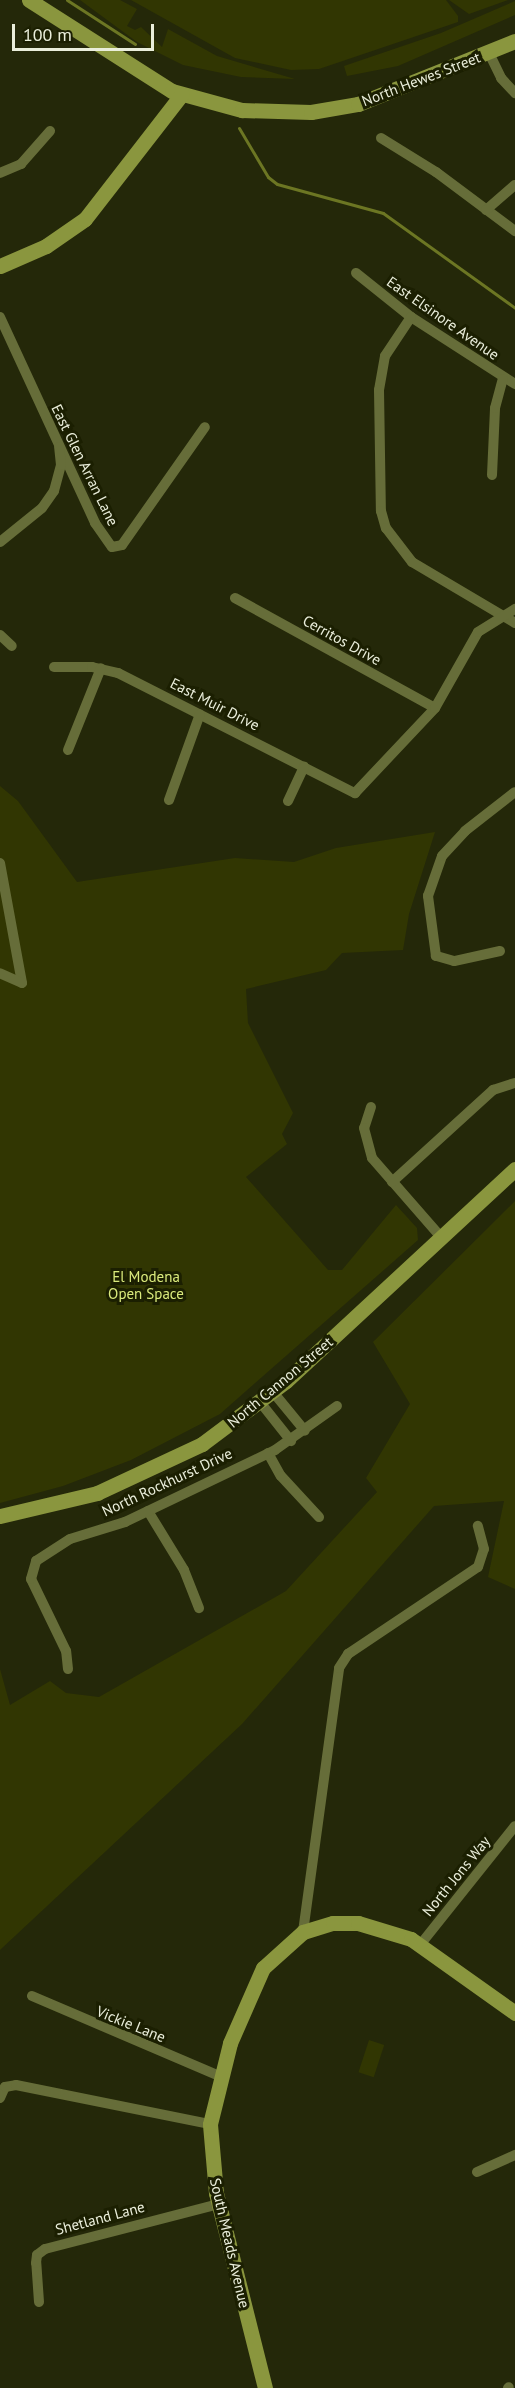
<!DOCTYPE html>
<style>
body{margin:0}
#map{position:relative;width:515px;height:2388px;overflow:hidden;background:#242809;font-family:"PT Sans",sans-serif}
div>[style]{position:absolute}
.green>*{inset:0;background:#313602;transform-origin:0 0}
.stream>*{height:3px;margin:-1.5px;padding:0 1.5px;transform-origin:1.5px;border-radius:1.5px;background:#6c7623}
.street>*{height:10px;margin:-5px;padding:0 5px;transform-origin:5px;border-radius:5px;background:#666d39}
.secondary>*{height:15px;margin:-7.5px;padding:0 7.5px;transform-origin:7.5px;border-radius:7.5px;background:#8a963e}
span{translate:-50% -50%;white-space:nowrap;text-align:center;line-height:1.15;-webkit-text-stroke:6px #1b1f01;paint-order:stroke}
.street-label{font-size:15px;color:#eaeedb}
.park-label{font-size:15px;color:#daea7c}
.scale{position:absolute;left:12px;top:24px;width:142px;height:27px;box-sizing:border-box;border:3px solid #eaeedb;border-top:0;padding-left:8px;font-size:18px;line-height:21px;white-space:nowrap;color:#eaeedb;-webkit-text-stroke:4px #1b1f01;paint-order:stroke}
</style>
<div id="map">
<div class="green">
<div style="clip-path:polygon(80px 0,120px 0,137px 9px,127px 26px,135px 30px,141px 27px,162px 47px,168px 29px,217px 56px,295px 79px,241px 77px,183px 65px,137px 42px)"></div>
<div style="clip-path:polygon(131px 0,446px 0,458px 16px,458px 22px,319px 69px,291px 70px,235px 58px)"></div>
<div style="clip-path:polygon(449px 0,508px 0,469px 14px)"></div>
<div style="clip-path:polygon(515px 1px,515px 15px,398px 66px,347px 76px,344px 66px,441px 33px)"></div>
<div style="clip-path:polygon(0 786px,18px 801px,77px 882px,235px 858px,294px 862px,336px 848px,435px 832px,409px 914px,403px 950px,342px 953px,326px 970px,246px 989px,248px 1023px,293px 1113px,282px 1134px,287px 1144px,246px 1177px,328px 1270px,342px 1270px,396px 1205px,417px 1228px,418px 1240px,220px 1414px,131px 1460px,63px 1486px,0 1503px)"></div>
<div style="clip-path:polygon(515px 1201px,515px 1589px,488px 1577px,504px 1501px,434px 1506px,242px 1724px,0 1950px,0 1669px,10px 1705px,50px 1681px,66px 1693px,99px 1697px,286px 1591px,377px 1492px,366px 1478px,410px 1404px,373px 1342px)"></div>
<div style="left:369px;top:2040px;width:16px;height:34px;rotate:18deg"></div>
</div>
<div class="stream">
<div style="left:67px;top:0;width:81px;rotate:32.9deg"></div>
<div style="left:239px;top:128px;width:57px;rotate:59.4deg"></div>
<div style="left:268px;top:177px;width:11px;rotate:38deg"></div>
<div style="left:277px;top:184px;width:110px;rotate:15.3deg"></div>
<div style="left:383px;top:213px;width:163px;rotate:35.7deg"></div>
</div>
<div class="street">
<div style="left:489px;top:53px;width:28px;rotate:64deg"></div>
<div style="left:501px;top:78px;width:21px;rotate:47deg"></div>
<div style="left:381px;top:138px;width:65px;rotate:31.7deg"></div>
<div style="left:436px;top:172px;width:99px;rotate:36.8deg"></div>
<div style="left:0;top:173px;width:23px;rotate:-23deg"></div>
<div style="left:21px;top:164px;width:44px;rotate:-48.7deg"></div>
<div style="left:486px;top:210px;width:38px;rotate:-41deg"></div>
<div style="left:356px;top:273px;width:70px;rotate:38.7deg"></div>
<div style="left:411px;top:317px;width:124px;rotate:32.8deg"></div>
<div style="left:0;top:317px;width:227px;rotate:65.2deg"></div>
<div style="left:95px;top:523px;width:29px;rotate:55deg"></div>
<div style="left:112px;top:547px;width:10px;rotate:-11deg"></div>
<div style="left:122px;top:545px;width:144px;rotate:-54.9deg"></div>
<div style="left:411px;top:317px;width:47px;rotate:123.7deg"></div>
<div style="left:385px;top:356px;width:35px;rotate:100deg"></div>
<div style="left:379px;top:390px;width:121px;rotate:89.1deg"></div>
<div style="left:381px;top:511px;width:18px;rotate:74deg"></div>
<div style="left:386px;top:528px;width:43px;rotate:52.6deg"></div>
<div style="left:412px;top:562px;width:120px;rotate:30.6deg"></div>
<div style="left:492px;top:475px;width:67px;rotate:-87.4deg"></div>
<div style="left:495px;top:408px;width:30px;rotate:-75deg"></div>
<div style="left:0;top:542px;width:54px;rotate:-39deg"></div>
<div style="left:42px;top:508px;width:21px;rotate:-55deg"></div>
<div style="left:54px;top:491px;width:27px;rotate:-75deg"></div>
<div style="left:61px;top:465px;width:18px;rotate:-96deg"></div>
<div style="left:235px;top:598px;width:228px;rotate:28.8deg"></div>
<div style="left:0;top:635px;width:16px;rotate:43deg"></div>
<div style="left:54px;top:667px;width:38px"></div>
<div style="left:92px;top:667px;width:27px;rotate:13deg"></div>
<div style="left:118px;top:673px;width:266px;rotate:26.9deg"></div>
<div style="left:355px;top:793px;width:117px;rotate:-46.7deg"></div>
<div style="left:435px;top:708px;width:87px;rotate:-60.5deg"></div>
<div style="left:478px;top:632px;width:44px;rotate:-31.9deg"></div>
<div style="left:68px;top:750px;width:88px;rotate:-68.1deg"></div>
<div style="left:169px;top:800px;width:91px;rotate:-70.2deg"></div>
<div style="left:288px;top:801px;width:38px;rotate:-65deg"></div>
<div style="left:0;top:863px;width:122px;rotate:79.6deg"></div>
<div style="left:22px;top:983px;width:24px;rotate:-156deg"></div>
<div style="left:500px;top:951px;width:47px;rotate:167.7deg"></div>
<div style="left:454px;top:961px;width:19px;rotate:-164deg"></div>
<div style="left:436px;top:956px;width:61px;rotate:-97.6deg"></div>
<div style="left:428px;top:896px;width:42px;rotate:-70.7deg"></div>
<div style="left:442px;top:856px;width:34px;rotate:-47deg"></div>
<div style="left:465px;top:831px;width:63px;rotate:-38deg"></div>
<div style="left:371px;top:1107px;width:22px;rotate:108deg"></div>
<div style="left:364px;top:1128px;width:31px;rotate:75deg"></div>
<div style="left:372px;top:1158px;width:105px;rotate:48.9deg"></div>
<div style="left:392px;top:1182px;width:137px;rotate:-42.3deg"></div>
<div style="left:493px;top:1090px;width:23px;rotate:-18deg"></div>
<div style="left:273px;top:1392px;width:50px;rotate:50.6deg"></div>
<div style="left:260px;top:1402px;width:50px;rotate:51.5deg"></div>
<div style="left:268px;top:1453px;width:26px;rotate:61deg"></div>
<div style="left:281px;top:1476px;width:56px;rotate:47.2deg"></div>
<div style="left:148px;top:1511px;width:69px;rotate:58.6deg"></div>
<div style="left:184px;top:1570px;width:41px;rotate:68.5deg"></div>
<div style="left:68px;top:1669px;width:18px;rotate:-96deg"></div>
<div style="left:66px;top:1651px;width:80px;rotate:-115.9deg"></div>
<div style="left:31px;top:1579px;width:19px;rotate:-74deg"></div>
<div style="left:36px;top:1561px;width:40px;rotate:-32.9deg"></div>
<div style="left:70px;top:1539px;width:58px;rotate:-17.2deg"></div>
<div style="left:125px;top:1522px;width:166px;rotate:-25.6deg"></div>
<div style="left:275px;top:1450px;width:76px;rotate:-35.4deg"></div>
<div style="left:303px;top:1932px;width:266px;rotate:-82.2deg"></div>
<div style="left:339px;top:1668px;width:17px;rotate:-57deg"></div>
<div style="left:348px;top:1654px;width:156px;rotate:-33.8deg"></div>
<div style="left:478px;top:1567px;width:19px;rotate:-72deg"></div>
<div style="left:484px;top:1549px;width:24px;rotate:-105deg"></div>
<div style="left:420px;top:1945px;width:152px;rotate:-51.4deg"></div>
<div style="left:32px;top:1996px;width:204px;rotate:23.1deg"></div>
<div style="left:0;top:2098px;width:12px;rotate:-66deg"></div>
<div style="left:5px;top:2087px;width:11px;rotate:-10deg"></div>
<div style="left:16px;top:2085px;width:198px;rotate:11.4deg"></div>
<div style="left:477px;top:2172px;width:42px;rotate:-24.1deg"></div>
<div style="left:39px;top:2302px;width:39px;rotate:-94deg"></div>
<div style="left:36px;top:2263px;width:8px;rotate:-83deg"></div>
<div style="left:37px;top:2255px;width:10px;rotate:-37deg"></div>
<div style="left:45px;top:2249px;width:180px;rotate:-14.5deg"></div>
<div style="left:508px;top:2388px;width:1px;rotate:-45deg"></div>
</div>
<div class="secondary">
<div style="left:29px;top:0;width:169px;rotate:32.5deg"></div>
<div style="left:172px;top:91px;width:73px;rotate:15.2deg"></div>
<div style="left:242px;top:110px;width:69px;rotate:1.7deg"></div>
<div style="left:311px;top:112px;width:48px;rotate:-9.7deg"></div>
<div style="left:358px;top:104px;width:169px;rotate:-21.9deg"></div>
<div style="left:0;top:266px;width:50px;rotate:-23.5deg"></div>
<div style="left:46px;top:246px;width:47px;rotate:-34.7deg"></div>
<div style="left:85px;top:219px;width:158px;rotate:-52.2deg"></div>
<div style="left:0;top:1516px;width:100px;rotate:-13.3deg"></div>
<div style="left:97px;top:1493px;width:116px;rotate:-25deg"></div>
<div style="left:202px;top:1444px;width:105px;rotate:-36.9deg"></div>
<div style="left:286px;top:1381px;width:312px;rotate:-42.8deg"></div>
<div style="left:265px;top:2388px;width:201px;rotate:-104.1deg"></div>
<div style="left:216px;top:2193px;width:69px;rotate:-95deg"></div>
<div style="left:210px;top:2124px;width:83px;rotate:-76.1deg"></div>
<div style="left:230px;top:2043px;width:82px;rotate:-66.3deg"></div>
<div style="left:263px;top:1968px;width:54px;rotate:-42deg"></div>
<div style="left:303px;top:1932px;width:31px;rotate:-17deg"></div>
<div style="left:333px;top:1923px;width:25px"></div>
<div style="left:358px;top:1923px;width:55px;rotate:16.8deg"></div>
<div style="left:411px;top:1939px;width:128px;rotate:35.4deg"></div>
</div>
<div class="street-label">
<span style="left:421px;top:79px;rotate:-21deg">North Hewes Street</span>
<span style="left:443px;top:318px;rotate:35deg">East Elsinore Avenue</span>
<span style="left:85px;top:465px;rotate:64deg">East Glen Arran Lane</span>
<span style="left:342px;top:640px;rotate:29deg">Cerritos Drive</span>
<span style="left:215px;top:704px;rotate:27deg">East Muir Drive</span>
<span style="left:280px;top:1382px;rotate:-40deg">North Cannon Street</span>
<span style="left:167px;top:1482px;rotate:-25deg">North Rockhurst Drive</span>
<span style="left:456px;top:1876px;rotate:-51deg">North Jons Way</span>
<span style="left:131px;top:2024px;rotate:22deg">Vickie Lane</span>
<span style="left:100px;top:2218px;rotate:-15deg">Shetland Lane</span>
<span style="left:230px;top:2243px;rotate:77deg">South Meads Avenue</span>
</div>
<div class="park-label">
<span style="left:146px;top:1285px">El Modena<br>Open Space</span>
</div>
<div class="scale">100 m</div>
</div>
